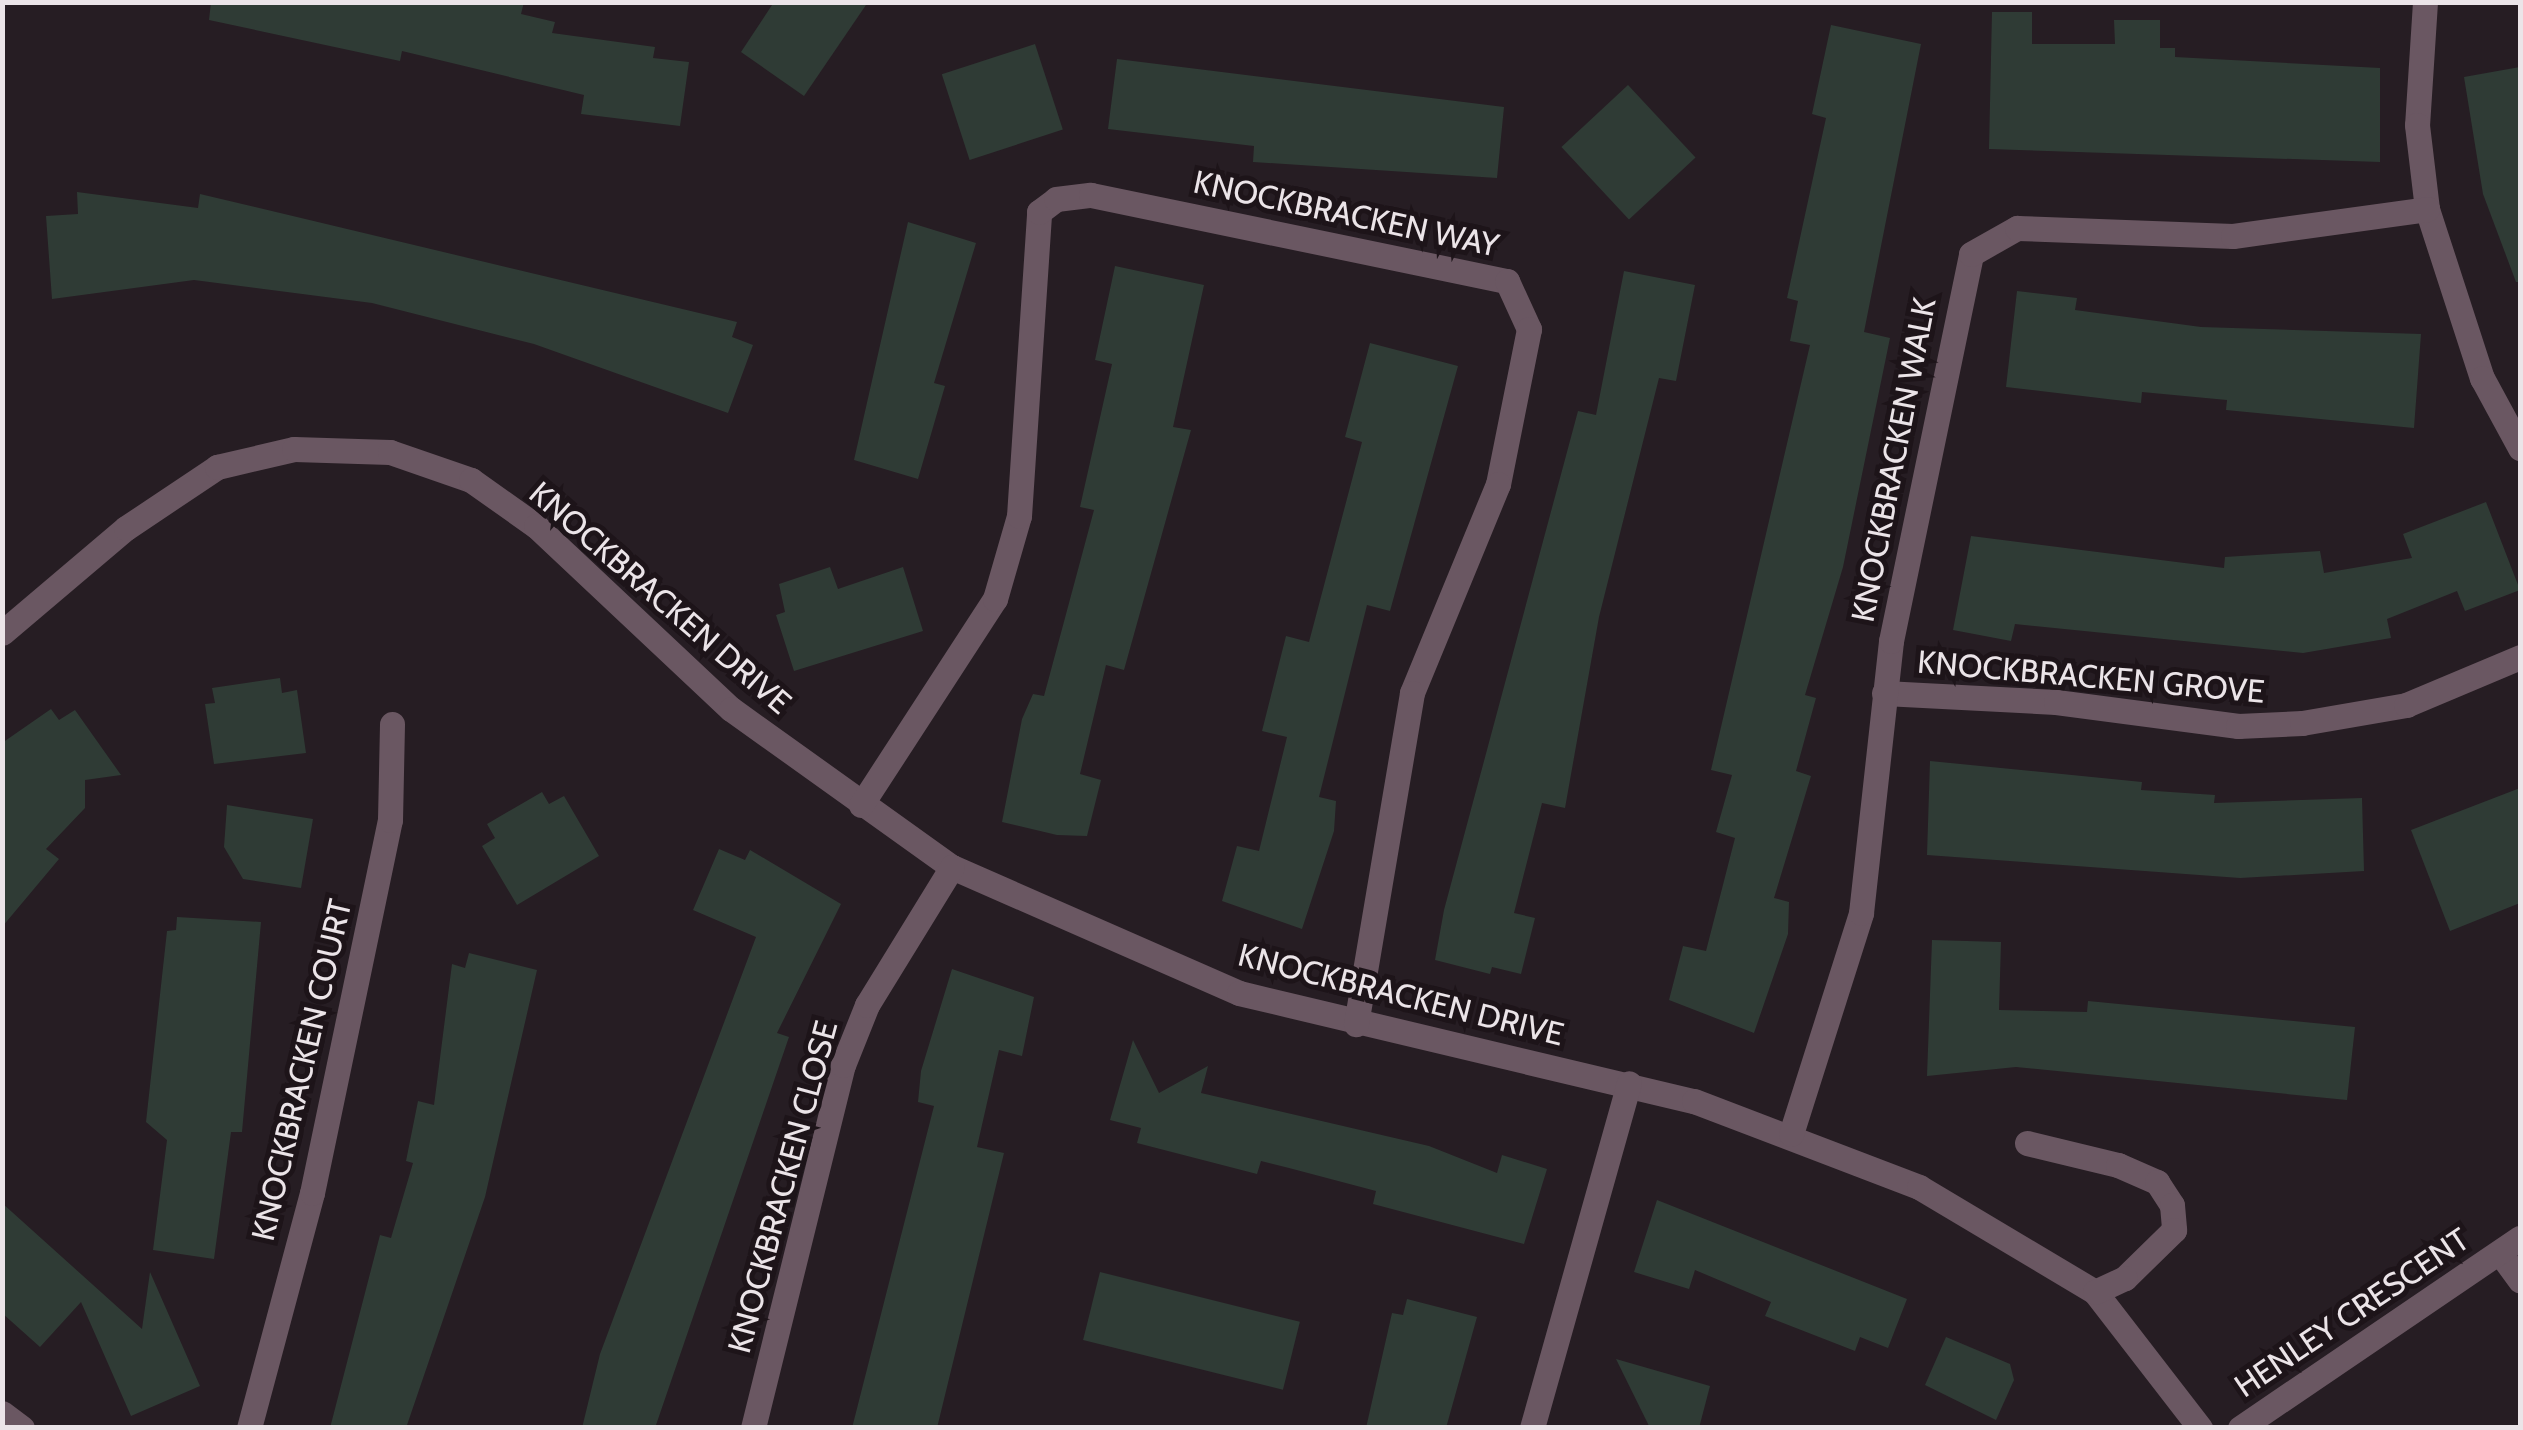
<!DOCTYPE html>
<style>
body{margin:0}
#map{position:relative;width:2523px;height:1430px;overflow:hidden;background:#261d23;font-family:Cabin,sans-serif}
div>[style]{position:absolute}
.building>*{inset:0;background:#2f3b35;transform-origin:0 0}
.street>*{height:25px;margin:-12.5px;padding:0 12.5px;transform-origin:12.5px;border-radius:12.5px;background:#6a5762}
span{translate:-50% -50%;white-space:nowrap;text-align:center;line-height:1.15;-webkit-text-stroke:10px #1d1419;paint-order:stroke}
.street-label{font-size:32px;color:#ebe4e8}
.frame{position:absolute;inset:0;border:5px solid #ebe4e8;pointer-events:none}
</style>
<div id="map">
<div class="building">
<div style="clip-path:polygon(211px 2px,524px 2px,521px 14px,555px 22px,552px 33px,655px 47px,653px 58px,689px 62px,680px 126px,581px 114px,584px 95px,402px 51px,400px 61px,209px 20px)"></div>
<div style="clip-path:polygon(774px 2px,868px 2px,804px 96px,741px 52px)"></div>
<div style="clip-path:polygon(1992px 12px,2032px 12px,2032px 44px,2115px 44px,2114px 20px,2160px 20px,2160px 48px,2175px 48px,2175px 57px,2380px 68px,2380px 162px,1989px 149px)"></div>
<div style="clip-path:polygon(1831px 25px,1921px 44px,1864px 332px,1890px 338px,1843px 567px,1805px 695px,1816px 698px,1796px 771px,1811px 776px,1774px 898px,1789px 902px,1788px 934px,1754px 1033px,1669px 1000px,1683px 946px,1706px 951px,1735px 838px,1716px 832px,1732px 775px,1711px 770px,1810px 345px,1790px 341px,1798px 301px,1787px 298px,1826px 118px,1812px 114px)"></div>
<div style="left:1035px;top:44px;width:90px;height:98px;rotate:72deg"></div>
<div style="clip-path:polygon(1117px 59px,1504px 107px,1497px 178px,1253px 162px,1254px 146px,1108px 129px)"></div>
<div style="clip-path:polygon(2520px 67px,2520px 282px,2516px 282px,2483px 194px,2464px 77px)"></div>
<div style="left:1628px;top:85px;width:99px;height:91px;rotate:47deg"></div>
<div style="clip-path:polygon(77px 192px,198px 208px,200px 194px,737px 322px,732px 337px,753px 345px,728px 413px,534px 344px,372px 303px,194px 280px,52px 299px,46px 216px,78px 214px)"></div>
<div style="clip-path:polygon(908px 222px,976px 243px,934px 383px,945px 386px,918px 479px,854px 460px)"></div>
<div style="clip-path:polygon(1115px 266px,1204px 285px,1173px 427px,1191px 430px,1124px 670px,1106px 665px,1080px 774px,1101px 780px,1087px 836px,1057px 835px,1002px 822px,1022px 719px,1033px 694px,1044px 696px,1094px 510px,1080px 507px,1112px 364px,1095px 360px)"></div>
<div style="clip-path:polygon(1624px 271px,1695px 285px,1676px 381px,1659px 378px,1599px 617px,1565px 808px,1542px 803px,1514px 913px,1535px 918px,1521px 974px,1492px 967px,1490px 974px,1435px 960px,1444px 910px,1578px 411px,1596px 415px)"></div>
<div style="clip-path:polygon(2017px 291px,2077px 298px,2075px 310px,2201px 327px,2421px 334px,2414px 428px,2226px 410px,2227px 400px,2142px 392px,2141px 403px,2006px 387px)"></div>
<div style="clip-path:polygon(1370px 343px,1458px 366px,1390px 611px,1367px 605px,1319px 797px,1336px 801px,1334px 831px,1302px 929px,1222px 901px,1237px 846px,1259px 851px,1287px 737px,1262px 731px,1286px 636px,1309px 642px,1362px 442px,1345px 437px)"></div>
<div style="clip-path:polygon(2486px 502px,2520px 590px,2465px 611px,2457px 591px,2387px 619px,2391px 638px,2303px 653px,2015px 624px,2011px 641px,1953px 630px,1971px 536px,2224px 568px,2225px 557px,2320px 551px,2324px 573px,2412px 558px,2403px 534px)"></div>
<div style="clip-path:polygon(830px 567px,838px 589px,903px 567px,923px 631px,794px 671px,776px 615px,785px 612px,779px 584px)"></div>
<div style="clip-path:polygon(280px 678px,282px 693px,297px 690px,306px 753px,214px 764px,205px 704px,215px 703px,212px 688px)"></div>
<div style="clip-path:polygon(51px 709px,59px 720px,75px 710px,121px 775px,85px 780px,85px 808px,46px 849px,59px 859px,2px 927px,2px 743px)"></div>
<div style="clip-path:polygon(1930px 761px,2142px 782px,2141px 790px,2215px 795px,2214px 803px,2362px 798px,2364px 871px,2240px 878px,1927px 855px)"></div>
<div style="clip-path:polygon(2520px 788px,2520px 903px,2450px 931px,2411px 830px)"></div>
<div style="clip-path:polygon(542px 792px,549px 804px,564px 796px,599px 856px,517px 905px,482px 846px,495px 838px,487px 824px)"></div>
<div style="clip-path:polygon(227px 805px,313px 819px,301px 888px,243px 879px,224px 847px)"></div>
<div style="clip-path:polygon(719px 849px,745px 860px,750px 850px,841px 904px,777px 1033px,789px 1037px,655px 1428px,582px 1428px,600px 1354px,756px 937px,693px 910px)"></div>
<div style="clip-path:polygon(177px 917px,261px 922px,242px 1132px,231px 1132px,214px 1259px,153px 1250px,167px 1140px,146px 1122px,167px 931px,176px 930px)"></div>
<div style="clip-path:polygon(1932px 940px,2001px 942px,1999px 1010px,2087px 1012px,2088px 1001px,2355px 1027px,2347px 1100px,2016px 1067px,1927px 1076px)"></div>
<div style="clip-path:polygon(469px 953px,537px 970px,485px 1197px,406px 1428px,330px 1428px,380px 1235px,391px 1238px,413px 1163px,406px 1161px,418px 1101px,434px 1105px,452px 964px,465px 968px)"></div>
<div style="clip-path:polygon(952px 969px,1034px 997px,1022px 1056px,999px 1050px,977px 1147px,1004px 1153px,937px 1428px,852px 1428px,934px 1106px,918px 1102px,921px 1071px)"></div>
<div style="clip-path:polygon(1133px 1040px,1159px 1093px,1208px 1066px,1201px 1093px,1429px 1146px,1497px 1173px,1502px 1155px,1547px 1169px,1524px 1244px,1373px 1204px,1376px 1191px,1289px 1168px,1261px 1161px,1257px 1174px,1137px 1143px,1141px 1128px,1110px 1120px)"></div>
<div style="clip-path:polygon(1657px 1200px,1907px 1299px,1888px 1348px,1860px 1337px,1855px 1351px,1765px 1316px,1771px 1302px,1695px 1270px,1689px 1289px,1634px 1272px)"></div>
<div style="clip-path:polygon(2px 1203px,142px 1329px,150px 1272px,200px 1386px,131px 1416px,81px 1302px,40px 1347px,2px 1313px)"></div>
<div style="left:1100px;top:1272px;width:206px;height:70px;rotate:14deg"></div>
<div style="clip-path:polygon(1407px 1299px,1477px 1317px,1446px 1428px,1366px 1428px,1392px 1313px,1403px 1315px)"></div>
<div style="clip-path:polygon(1946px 1337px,2010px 1364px,2014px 1380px,1996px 1420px,1925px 1385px)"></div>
<div style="clip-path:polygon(1616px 1359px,1710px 1386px,1699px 1428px,1650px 1428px)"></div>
</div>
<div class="street">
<div style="left:2425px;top:2px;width:123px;rotate:93.7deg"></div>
<div style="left:2417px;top:125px;width:85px;rotate:83.2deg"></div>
<div style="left:2427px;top:209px;width:178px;rotate:72deg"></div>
<div style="left:2482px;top:378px;width:80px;rotate:61.5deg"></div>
<div style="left:2px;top:633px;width:162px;rotate:-40.3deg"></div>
<div style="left:126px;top:528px;width:110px;rotate:-33.8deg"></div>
<div style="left:217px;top:467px;width:79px;rotate:-13.2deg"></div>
<div style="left:294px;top:449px;width:96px;rotate:1.8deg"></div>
<div style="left:390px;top:452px;width:86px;rotate:19.1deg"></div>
<div style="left:471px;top:480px;width:80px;rotate:35.3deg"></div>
<div style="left:536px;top:526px;width:267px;rotate:43.2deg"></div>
<div style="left:731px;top:709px;width:272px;rotate:35.6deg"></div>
<div style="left:952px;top:867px;width:313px;rotate:23.7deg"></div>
<div style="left:1239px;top:993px;width:468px;rotate:13.4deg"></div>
<div style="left:1694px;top:1101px;width:241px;rotate:20.9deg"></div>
<div style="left:1919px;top:1187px;width:205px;rotate:30.8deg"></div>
<div style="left:2095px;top:1292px;width:172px;rotate:52.3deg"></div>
<div style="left:1884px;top:693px;width:172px;rotate:3deg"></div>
<div style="left:2056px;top:702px;width:184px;rotate:7.5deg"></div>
<div style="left:2238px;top:726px;width:64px;rotate:-2.7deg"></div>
<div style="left:2302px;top:723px;width:106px;rotate:-9.8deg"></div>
<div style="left:2406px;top:705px;width:124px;rotate:-22.8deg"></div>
<div style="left:861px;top:805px;width:246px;rotate:-57deg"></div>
<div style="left:995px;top:599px;width:86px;rotate:-73.9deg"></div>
<div style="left:1019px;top:516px;width:305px;rotate:-86.2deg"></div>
<div style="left:1039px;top:212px;width:21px;rotate:-37deg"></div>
<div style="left:1056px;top:199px;width:35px;rotate:-7deg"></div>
<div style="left:1091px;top:195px;width:425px;rotate:11.7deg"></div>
<div style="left:1507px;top:281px;width:53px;rotate:65.4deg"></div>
<div style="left:1529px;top:329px;width:158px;rotate:101.3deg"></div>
<div style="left:1498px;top:484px;width:226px;rotate:112.4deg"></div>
<div style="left:1412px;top:693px;width:336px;rotate:99.6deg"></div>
<div style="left:1791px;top:1134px;width:232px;rotate:-72.4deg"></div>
<div style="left:1861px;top:913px;width:274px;rotate:-83.7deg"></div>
<div style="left:1891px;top:641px;width:395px;rotate:-78.3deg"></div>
<div style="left:1971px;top:254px;width:53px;rotate:-29.5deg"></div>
<div style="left:2017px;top:228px;width:216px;rotate:2.1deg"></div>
<div style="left:2233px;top:236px;width:196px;rotate:-7.9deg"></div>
<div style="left:2027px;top:1143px;width:94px;rotate:13.6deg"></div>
<div style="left:2118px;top:1165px;width:43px;rotate:23.6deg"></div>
<div style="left:2157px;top:1182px;width:27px;rotate:57deg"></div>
<div style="left:2172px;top:1205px;width:25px;rotate:85deg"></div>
<div style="left:2174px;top:1230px;width:69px;rotate:135.6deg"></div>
<div style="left:2125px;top:1278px;width:33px;rotate:155deg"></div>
<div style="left:2500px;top:1253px;width:34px;rotate:54deg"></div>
<div style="left:2px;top:1413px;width:25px;rotate:37deg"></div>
<div style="left:249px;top:1428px;width:243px;rotate:-75deg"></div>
<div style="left:312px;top:1193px;width:381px;rotate:-78.2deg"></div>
<div style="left:390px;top:820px;width:96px;rotate:-88.8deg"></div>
<div style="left:753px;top:1428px;width:374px;rotate:-76.1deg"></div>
<div style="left:843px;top:1065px;width:65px;rotate:-68.2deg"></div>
<div style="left:867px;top:1005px;width:162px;rotate:-58.4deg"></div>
<div style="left:1532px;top:1428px;width:358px;rotate:-74.3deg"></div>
<div style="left:2240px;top:1428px;width:338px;rotate:-34.2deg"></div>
</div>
<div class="street-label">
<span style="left:1346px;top:214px;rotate:12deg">KNOCKBRACKEN WAY</span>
<span style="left:1894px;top:460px;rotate:-79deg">KNOCKBRACKEN WALK</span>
<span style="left:660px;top:598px;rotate:41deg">KNOCKBRACKEN DRIVE</span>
<span style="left:2091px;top:677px;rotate:5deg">KNOCKBRACKEN GROVE</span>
<span style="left:1401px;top:995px;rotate:14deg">KNOCKBRACKEN DRIVE</span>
<span style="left:302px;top:1070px;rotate:-77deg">KNOCKBRACKEN COURT</span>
<span style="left:783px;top:1187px;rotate:-75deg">KNOCKBRACKEN CLOSE</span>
<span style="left:2352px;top:1313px;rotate:-34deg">HENLEY CRESCENT</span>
</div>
<div class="frame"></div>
</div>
